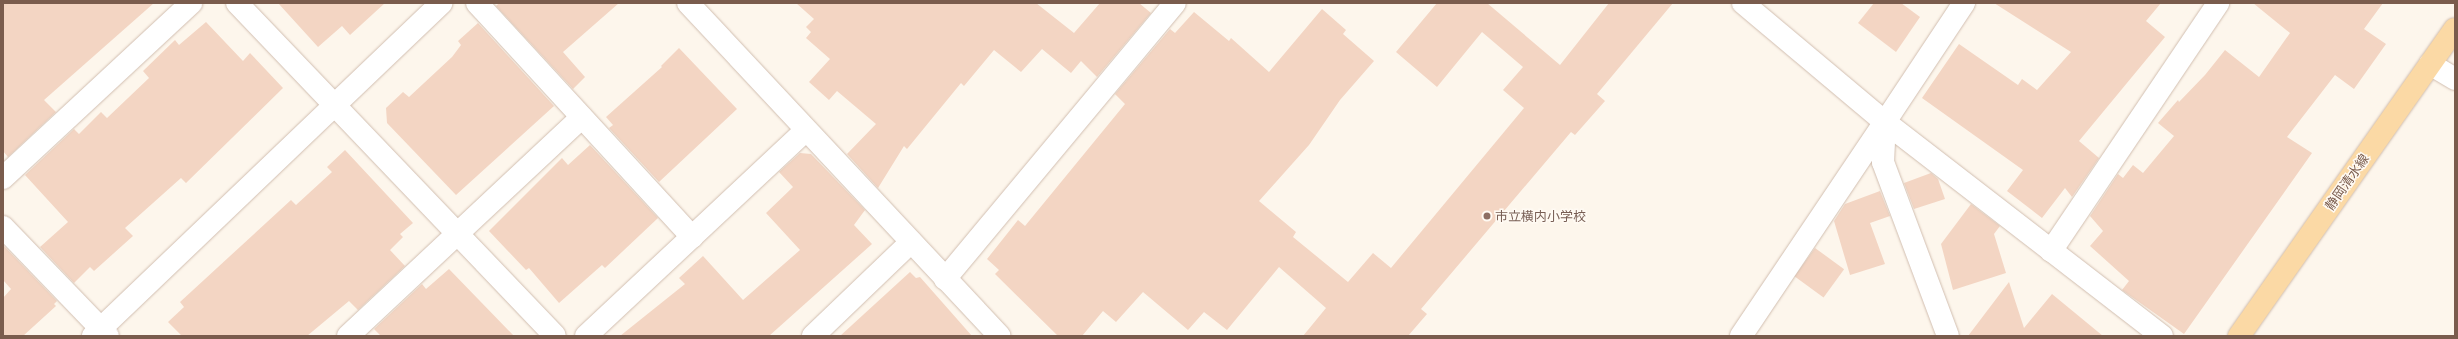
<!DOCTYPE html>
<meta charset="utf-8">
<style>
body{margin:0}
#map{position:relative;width:2458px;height:339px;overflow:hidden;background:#fdf6ec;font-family:"Noto Sans","Noto Sans JP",sans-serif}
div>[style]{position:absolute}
.building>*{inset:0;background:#f3d5c3;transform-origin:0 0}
.roads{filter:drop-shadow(0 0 1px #d1beb0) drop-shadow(0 0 1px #d1beb0)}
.minor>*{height:22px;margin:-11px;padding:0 11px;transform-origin:11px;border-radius:11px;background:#fff}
.major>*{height:22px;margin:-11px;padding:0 11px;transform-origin:11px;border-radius:11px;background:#fbd9a5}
.dots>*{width:11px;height:11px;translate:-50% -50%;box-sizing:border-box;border:2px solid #fffaf3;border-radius:50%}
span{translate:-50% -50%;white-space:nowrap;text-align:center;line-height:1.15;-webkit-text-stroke:3px #fffaf3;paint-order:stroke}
.street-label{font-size:13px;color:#7a5c4d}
.education-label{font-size:13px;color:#785e54}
.left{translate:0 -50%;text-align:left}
.frame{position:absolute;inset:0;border:4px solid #7a5c4d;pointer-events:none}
</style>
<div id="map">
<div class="building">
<div style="clip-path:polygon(3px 3px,154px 3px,44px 100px,56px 112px,8px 157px,3px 151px)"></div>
<div style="clip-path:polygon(278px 3px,385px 3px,350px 35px,342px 26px,318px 47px)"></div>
<div style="clip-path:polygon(499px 3px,619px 3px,563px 52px,585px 77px,573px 89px,496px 6px)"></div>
<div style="clip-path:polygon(796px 3px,1036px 3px,1074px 33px,1100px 3px,1139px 3px,1151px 13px,1097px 77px,1081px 61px,1071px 73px,1042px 49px,1021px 72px,994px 50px,964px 86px,961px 83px,907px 149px,904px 146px,878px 188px,847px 154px,876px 124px,837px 91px,829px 100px,809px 82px,830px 59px,806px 38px,811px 32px,806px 27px,814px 19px)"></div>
<div style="clip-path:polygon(1437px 3px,1487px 3px,1560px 65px,1609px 3px,1673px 3px,1597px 94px,1605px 101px,1575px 135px,1571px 132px,1421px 309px,1427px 314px,1408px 336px,1303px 336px,1326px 308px,1279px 267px,1227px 330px,1204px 312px,1188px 330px,1143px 292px,1116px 322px,1103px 311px,1082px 336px,1058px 336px,995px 274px,999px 270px,987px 259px,1018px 220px,1025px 226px,1125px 104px,1115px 94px,1170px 29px,1175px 33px,1194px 12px,1229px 41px,1231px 38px,1269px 72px,1322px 9px,1346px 30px,1343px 34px,1374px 61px,1340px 100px,1309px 145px,1259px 201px,1296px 232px,1293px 237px,1348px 282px,1373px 253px,1391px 268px,1524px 108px,1503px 90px,1523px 67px,1482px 32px,1437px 87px,1396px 52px)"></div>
<div style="clip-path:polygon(1874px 3px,1901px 3px,1920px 17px,1896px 52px,1858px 23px)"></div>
<div style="clip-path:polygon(1994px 3px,2161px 3px,2146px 21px,2165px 37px,2079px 141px,2099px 158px,2072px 197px,2065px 188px,2042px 218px,2007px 191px,2023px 170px,1922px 98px,1959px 44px,2018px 85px,2022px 79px,2037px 90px,2071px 52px)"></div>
<div style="clip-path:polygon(2253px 3px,2383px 3px,2364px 29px,2386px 44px,2354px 89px,2335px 75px,2287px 137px,2312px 153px,2184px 334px,2122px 290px,2129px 281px,2090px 246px,2103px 231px,2090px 216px,2118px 174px,2123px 178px,2133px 165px,2143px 173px,2174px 136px,2158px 123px,2178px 100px,2179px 102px,2205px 75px,2225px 50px,2259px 77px,2290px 33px)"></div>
<div style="clip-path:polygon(206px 22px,243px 61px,250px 53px,283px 88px,186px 183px,181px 178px,125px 228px,133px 236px,94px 271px,90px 267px,74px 283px,40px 247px,68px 222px,25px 175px,74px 129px,79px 134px,101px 112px,107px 118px,149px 78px,143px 71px,175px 40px,179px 45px)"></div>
<div style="clip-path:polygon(478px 23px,554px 106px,456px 195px,387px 123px,386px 108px,403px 92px,409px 97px,452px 57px,461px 45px,458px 41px)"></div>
<div style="clip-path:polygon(679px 48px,737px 109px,659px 182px,609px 128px,613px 125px,606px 117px,662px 67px,661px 66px)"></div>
<div style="clip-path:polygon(590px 145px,658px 218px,605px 268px,602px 265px,559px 303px,529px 268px,526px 270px,489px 231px,562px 158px,568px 165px)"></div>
<div style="clip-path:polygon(345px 150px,413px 223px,400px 234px,403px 237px,390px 250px,405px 266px,358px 310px,349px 301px,307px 336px,182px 336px,168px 322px,184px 307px,180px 302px,291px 200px,296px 205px,332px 172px,327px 167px)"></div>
<div style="clip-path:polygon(800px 153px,811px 154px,865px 210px,854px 225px,872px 244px,769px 336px,620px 336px,685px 284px,679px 278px,703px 256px,743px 300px,800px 250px,766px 213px,793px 187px,779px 172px)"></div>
<div style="clip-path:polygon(1931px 173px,1938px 179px,1945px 199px,1914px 209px,1904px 183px)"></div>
<div style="clip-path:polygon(1880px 191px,1890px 216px,1870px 223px,1885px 264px,1850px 275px,1834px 221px,1845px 204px)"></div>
<div style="clip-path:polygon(1971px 204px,2000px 226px,1994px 234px,2006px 273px,1953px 290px,1941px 244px)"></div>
<div style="clip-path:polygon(3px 245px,57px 301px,54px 304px,56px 306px,23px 336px,3px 336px,3px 298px,11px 289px,3px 280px)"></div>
<div style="left:1815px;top:248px;width:36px;height:35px;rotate:36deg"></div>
<div style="clip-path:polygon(449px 269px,514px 336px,381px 336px,374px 329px,422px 284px,426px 289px)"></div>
<div style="clip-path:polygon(910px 272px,916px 278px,920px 277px,972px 336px,840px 336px)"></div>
<div style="clip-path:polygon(2009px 282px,2024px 328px,2052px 294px,2103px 336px,1968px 336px)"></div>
</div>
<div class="roads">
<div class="minor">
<div style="left:237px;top:3px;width:460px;rotate:46.3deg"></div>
<div style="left:477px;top:3px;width:318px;rotate:47.4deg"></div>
<div style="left:688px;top:3px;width:456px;rotate:46.9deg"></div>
<div style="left:1743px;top:3px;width:185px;rotate:40deg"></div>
<div style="left:1885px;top:122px;width:350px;rotate:37.7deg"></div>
<div style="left:2430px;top:64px;width:29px;rotate:31deg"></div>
<div style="left:3px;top:178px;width:257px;rotate:-42.9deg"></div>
<div style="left:3px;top:227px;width:151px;rotate:46.1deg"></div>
<div style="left:2051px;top:251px;width:299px;rotate:-56deg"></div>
<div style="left:945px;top:279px;width:359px;rotate:-50.2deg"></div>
<div style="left:93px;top:336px;width:482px;rotate:-43.7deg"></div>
<div style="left:348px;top:336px;width:320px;rotate:-43.1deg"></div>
<div style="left:586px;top:336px;width:301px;rotate:-43.1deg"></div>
<div style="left:813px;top:336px;width:136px;rotate:-43.8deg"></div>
<div style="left:1741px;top:336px;width:258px;rotate:-56.1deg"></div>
<div style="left:1948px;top:336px;width:186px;rotate:-110.5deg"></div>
<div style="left:1883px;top:162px;width:40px;rotate:-87.1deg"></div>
<div style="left:1885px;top:122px;width:143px;rotate:-56.4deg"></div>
</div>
<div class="major">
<div style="left:2239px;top:336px;width:375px;rotate:-54.9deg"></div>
</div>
</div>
<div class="dots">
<div style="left:1487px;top:216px;background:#8d6e63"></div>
</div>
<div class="street-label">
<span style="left:2347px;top:182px;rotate:-55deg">静岡清水線</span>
</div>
<div class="education-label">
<span class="left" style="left:1495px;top:216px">市立横内小学校</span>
</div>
<div class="frame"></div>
</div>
